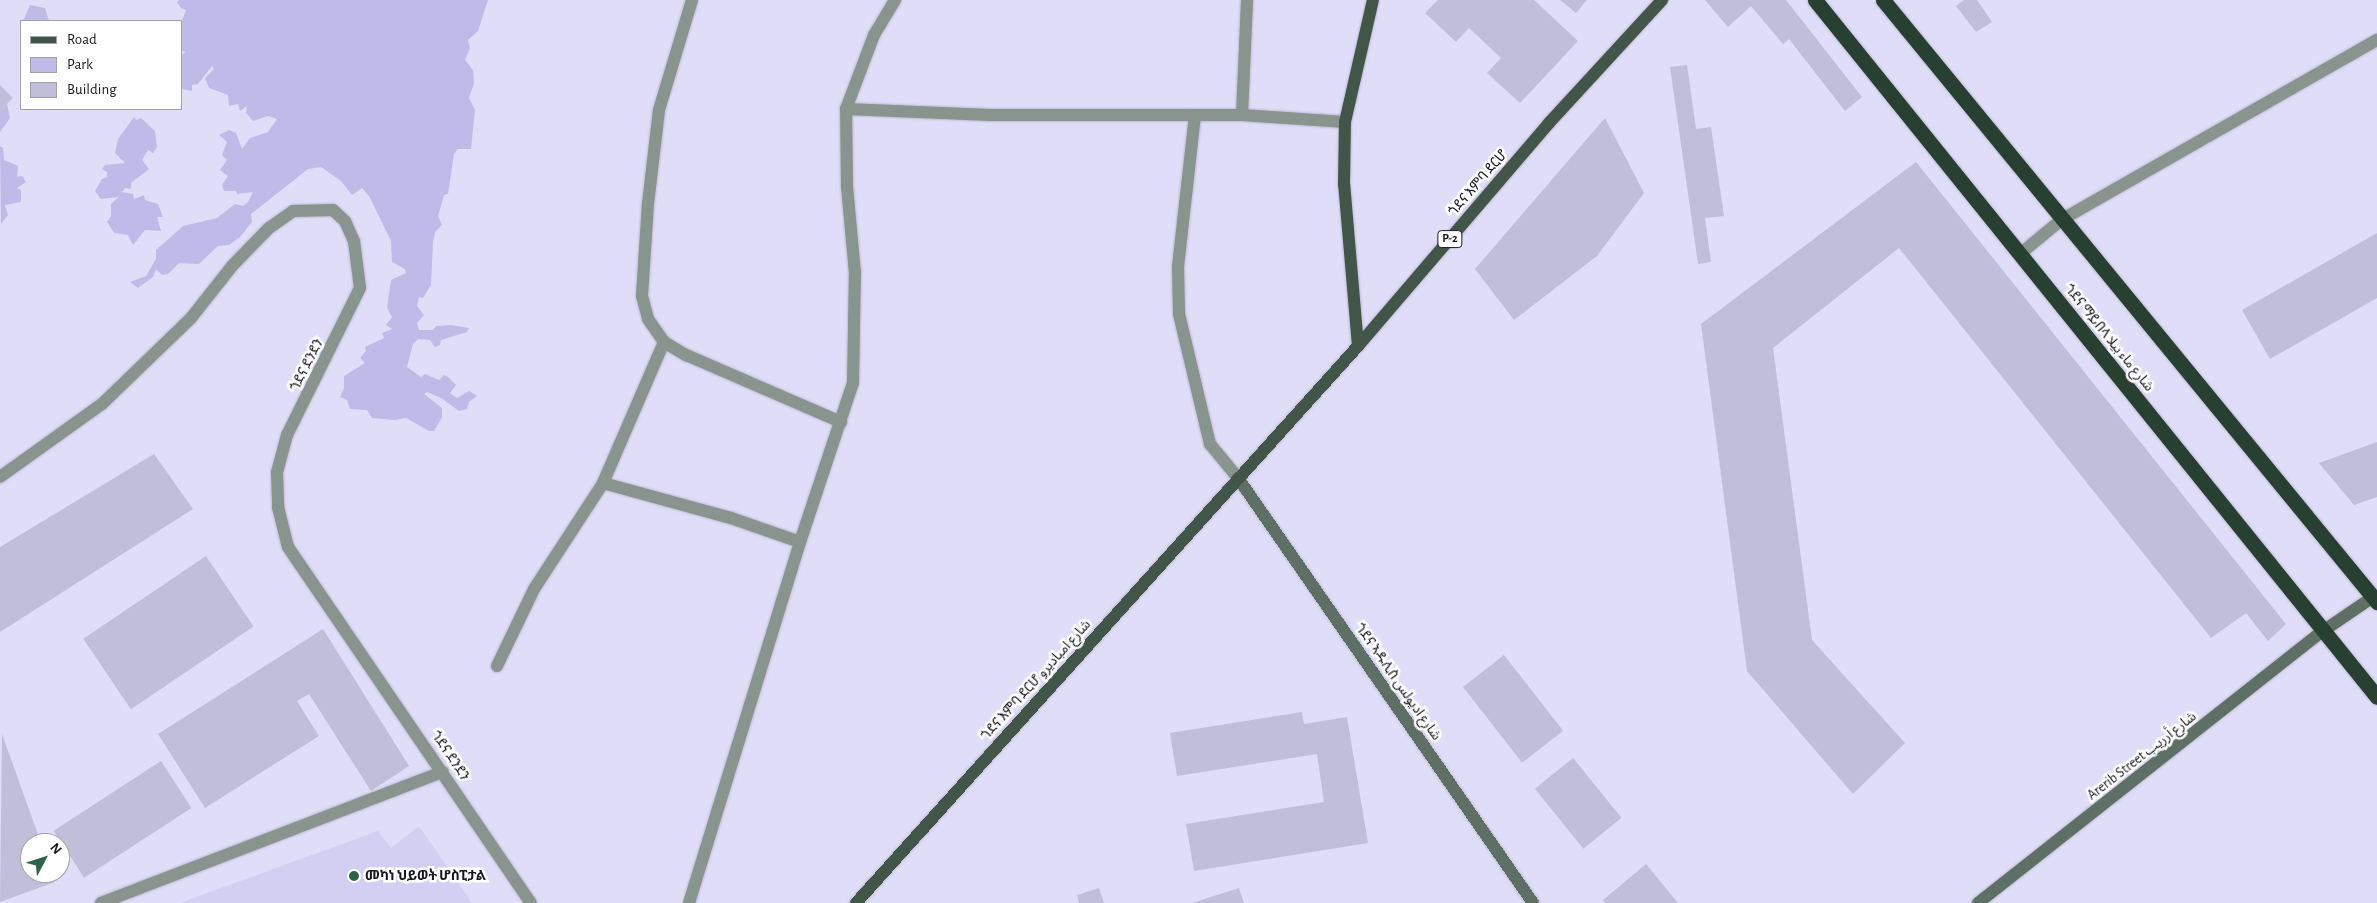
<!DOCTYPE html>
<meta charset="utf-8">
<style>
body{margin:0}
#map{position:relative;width:2377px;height:903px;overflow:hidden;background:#dfddf8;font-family:"Alegreya Sans","Noto Sans Arabic","Noto Sans Ethiopic",sans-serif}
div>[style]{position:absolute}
.built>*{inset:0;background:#d2cff2}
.green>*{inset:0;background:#bfbbe9}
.building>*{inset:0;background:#c0bed8;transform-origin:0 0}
.roads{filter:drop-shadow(0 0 1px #bbbad1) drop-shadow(0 0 1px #bbbad1)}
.street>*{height:12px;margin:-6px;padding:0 6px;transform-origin:6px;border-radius:6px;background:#88948d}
.secondary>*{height:12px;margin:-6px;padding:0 6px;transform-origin:6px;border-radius:6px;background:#5e6f65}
.primary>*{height:12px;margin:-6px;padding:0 6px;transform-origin:6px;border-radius:6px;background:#415549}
.highway>*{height:15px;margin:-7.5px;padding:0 7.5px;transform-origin:7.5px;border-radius:7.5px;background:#284032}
.dots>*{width:14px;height:14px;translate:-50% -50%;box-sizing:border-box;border:2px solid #fff;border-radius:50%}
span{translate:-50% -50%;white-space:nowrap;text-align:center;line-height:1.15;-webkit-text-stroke:5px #fff;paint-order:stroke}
.shield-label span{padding:1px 4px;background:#fff;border:1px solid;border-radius:4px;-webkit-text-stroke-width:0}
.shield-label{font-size:12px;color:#191822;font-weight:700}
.street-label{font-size:14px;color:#191822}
.poi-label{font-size:14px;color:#191822;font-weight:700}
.left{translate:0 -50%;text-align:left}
.legend{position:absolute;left:20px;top:20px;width:162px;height:90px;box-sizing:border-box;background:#fff;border:1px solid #a3a3a7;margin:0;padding:6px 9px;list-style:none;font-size:15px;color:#191822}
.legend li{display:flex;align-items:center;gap:10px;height:25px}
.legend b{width:25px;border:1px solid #a3a3a7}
.north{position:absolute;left:20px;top:833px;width:50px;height:50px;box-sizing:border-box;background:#fff;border:1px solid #a3a3a7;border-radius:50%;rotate:50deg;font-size:14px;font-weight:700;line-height:20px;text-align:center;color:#191822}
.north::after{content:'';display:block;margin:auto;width:18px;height:22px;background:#2f6348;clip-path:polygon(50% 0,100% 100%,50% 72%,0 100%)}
</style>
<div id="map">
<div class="built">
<div style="clip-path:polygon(419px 826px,472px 903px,180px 903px,378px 831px,391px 848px)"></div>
</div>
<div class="green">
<div style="clip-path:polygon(179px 0,488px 0,478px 31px,468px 40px,470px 48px,465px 60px,473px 70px,474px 83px,469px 98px,475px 110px,471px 149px,458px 149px,454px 154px,448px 194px,444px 195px,438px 216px,442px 225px,435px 232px,433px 242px,431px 285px,423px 298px,419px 297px,417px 306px,424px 315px,417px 323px,419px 330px,433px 330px,436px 326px,450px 325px,469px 328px,467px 332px,441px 340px,440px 345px,435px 347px,430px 340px,418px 339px,413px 344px,407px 367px,421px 377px,425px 374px,439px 380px,444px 375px,448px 377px,456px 385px,450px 393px,457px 398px,469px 391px,477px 396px,469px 402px,467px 409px,459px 411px,441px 398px,427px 392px,424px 394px,442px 408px,442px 417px,434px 431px,429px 431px,406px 418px,395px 420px,372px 418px,367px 410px,350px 409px,347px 400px,340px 397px,344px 388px,344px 376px,365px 363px,360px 358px,366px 351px,365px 347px,384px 338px,382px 333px,392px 329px,386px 325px,392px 317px,387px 308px,391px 280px,406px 273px,405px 269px,392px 262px,391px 241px,369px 196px,362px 188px,352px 195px,341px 181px,321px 167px,308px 169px,251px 214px,252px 222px,240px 237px,229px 245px,218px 246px,199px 264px,179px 263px,168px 274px,162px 275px,156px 269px,153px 277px,138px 288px,130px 282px,146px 276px,156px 259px,156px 250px,183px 226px,217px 218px,235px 204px,243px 206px,248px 202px,253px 192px,237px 194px,236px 191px,224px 191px,222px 185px,228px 176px,220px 170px,227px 160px,222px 155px,227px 142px,219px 135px,229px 130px,236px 133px,242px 149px,250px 138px,268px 132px,277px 119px,268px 116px,253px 121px,246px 113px,247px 106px,240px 111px,238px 104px,229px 106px,228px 95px,209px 88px,205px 78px,214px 69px,212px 66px,198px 84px,192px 85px,192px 91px,182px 89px,181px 55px,186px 52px,181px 51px,181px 23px,186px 10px,181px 8px,177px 2px)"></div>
<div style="clip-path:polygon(30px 5px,45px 8px,49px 21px,23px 21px)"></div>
<div style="clip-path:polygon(7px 104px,10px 118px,0 132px,0 111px)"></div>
<div style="clip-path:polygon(134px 117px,136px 120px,141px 118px,155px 131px,157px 147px,153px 153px,148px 150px,142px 160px,149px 169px,131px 183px,131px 189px,125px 188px,122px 192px,133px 194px,134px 199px,144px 195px,145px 200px,158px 204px,163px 217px,157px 217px,161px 231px,145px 230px,133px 245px,128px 235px,114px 233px,107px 222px,111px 216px,111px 204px,119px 197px,101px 199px,95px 191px,102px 179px,107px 177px,107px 172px,102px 169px,105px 165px,125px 163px,115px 153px,118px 139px)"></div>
<div style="clip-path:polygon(0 146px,3px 148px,4px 160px,18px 166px,17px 177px,22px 176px,26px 182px,17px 188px,21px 190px,21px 202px,5px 205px,8px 215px,1px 224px)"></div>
</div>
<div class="building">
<div style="clip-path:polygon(1438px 0,1534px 0,1578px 41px,1520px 103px,1487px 73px,1501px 58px,1469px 28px,1456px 42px,1425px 13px)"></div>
<div style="clip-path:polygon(1560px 0,1587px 0,1576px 13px)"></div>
<div style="clip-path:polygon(1705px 0,1786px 0,1862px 97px,1845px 111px,1789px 39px,1783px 44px,1751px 6px,1728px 27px)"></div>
<div style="clip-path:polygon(1964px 0,1977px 0,1992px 22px,1976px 32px,1956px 6px)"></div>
<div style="clip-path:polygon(1687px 65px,1696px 129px,1711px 127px,1724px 216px,1705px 218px,1711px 262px,1698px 264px,1670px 67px)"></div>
<div style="clip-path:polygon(0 85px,13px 98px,0 111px)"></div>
<div style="clip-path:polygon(1605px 118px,1644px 193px,1597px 256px,1514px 320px,1475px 269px)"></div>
<div style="clip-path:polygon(1916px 162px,2286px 624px,2268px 641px,2246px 613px,2211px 638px,1899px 248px,1773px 348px,1812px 640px,1905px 743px,1853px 794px,1747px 671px,1701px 324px)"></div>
<div style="clip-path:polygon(2377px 233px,2377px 298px,2270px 359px,2242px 310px)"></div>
<div style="clip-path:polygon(2377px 442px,2377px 497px,2354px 505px,2319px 463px)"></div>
<div style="clip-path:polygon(154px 454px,193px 509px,0 632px,0 547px)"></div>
<div style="left:206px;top:556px;width:85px;height:148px;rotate:56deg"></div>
<div style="clip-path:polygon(323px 629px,409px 766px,371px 791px,309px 694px,297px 701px,319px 736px,205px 808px,158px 734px)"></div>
<div style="left:1504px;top:655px;width:96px;height:52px;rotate:52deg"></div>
<div style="clip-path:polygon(1302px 712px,1304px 724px,1347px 717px,1368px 843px,1194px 871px,1186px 824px,1324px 802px,1317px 754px,1177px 776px,1170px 733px)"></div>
<div style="clip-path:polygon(2px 734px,41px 843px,30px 843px,30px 873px,51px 873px,55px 882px,0 902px)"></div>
<div style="left:1573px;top:758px;width:77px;height:49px;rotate:51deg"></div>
<div style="left:161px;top:761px;width:56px;height:128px;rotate:57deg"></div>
<div style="clip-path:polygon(1646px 864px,1678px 903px,1605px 903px,1603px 900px)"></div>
<div style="clip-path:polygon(1099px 888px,1104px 903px,1079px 903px,1077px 895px)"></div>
<div style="clip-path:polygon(1239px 888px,1244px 903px,1192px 903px)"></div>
</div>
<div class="roads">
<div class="street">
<div style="left:692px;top:0;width:115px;rotate:106.7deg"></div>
<div style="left:659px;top:110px;width:94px;rotate:96.7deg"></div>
<div style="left:648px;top:203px;width:93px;rotate:93.7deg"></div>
<div style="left:642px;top:296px;width:24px;rotate:75deg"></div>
<div style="left:648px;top:319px;width:28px;rotate:55deg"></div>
<div style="left:664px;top:342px;width:26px;rotate:31deg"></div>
<div style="left:686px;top:355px;width:169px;rotate:23.4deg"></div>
<div style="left:846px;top:109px;width:144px;rotate:2.4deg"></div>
<div style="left:990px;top:115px;width:252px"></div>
<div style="left:1242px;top:115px;width:103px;rotate:3.9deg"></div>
<div style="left:1195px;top:115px;width:152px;rotate:96.4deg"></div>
<div style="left:1178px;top:266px;width:48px;rotate:88.8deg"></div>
<div style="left:1179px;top:314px;width:134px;rotate:76.6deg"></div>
<div style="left:1210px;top:444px;width:44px;rotate:50.5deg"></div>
<div style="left:1242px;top:115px;width:115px;rotate:-87.5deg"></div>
<div style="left:2020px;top:254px;width:53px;rotate:-39.7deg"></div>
<div style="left:2061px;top:220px;width:364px;rotate:-29.7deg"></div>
<div style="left:0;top:477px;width:125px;rotate:-35.6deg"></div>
<div style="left:102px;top:404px;width:124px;rotate:-44deg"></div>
<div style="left:191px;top:318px;width:66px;rotate:-51.7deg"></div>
<div style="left:232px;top:266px;width:53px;rotate:-45.8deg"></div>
<div style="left:269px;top:228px;width:29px;rotate:-35deg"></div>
<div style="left:293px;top:211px;width:40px;rotate:-1.4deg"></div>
<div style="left:333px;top:210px;width:16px;rotate:43deg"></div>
<div style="left:345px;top:221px;width:22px;rotate:66deg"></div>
<div style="left:354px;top:241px;width:47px;rotate:82.7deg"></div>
<div style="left:360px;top:288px;width:164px;rotate:116.4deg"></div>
<div style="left:287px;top:435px;width:38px;rotate:105deg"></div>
<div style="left:277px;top:472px;width:35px;rotate:88deg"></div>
<div style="left:278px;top:507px;width:41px;rotate:76deg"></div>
<div style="left:288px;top:547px;width:431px;rotate:55.7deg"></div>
<div style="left:603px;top:483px;width:133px;rotate:15.3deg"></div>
<div style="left:731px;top:518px;width:73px;rotate:19.2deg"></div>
<div style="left:497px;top:666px;width:85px;rotate:-64.3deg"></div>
<div style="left:534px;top:589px;width:126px;rotate:-56.9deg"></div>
<div style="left:603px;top:483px;width:154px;rotate:-66.6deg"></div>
<div style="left:101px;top:903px;width:366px;rotate:-21deg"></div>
<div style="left:689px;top:903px;width:378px;rotate:-72.9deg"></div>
<div style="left:800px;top:542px;width:168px;rotate:-71.6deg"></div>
<div style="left:853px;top:383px;width:110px;rotate:-89deg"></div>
<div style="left:855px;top:273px;width:87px;rotate:-95.3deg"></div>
<div style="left:847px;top:186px;width:77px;rotate:-90.7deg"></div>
<div style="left:846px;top:109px;width:79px;rotate:-69.3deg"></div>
<div style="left:874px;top:35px;width:41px;rotate:-59deg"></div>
</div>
<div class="secondary">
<div style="left:1238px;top:478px;width:517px;rotate:55.23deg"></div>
<div style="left:1978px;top:903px;width:439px;rotate:-38.3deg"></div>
<div style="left:2323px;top:631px;width:60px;rotate:-34.2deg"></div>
</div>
<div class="primary">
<div style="left:1358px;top:346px;width:163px;rotate:-94.9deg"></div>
<div style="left:1344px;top:184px;width:62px;rotate:-89.1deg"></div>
<div style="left:1345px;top:122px;width:125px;rotate:-77.1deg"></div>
<div style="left:856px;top:903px;width:750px;rotate:-47.97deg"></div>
<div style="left:1358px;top:346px;width:294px;rotate:-49.4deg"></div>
<div style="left:1549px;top:123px;width:167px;rotate:-47.4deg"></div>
</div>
<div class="highway">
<div style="left:1815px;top:0;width:895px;rotate:51.12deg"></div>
<div style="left:1883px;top:0;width:779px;rotate:50.63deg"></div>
</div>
</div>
<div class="dots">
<div style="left:354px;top:876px;background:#2f6348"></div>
</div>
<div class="shield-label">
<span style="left:1450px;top:239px">P-2</span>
</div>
<div class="street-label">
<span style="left:1478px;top:183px;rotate:-49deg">ጎደና እምባ ደርሆ</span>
<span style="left:2109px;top:338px;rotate:51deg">ጎደና ማይበላ شارع ماء بيلا</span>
<span style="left:307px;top:365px;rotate:-63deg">ጎደና ደንደን</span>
<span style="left:1036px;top:680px;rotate:-48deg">ጎደና እምባ ደርሆ شارع امباديرو</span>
<span style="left:1398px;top:682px;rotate:55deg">ጎደና ኣዱሊስ شارع اديولس</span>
<span style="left:450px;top:756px;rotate:56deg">ጎደና ደንደን</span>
<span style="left:2142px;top:756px;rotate:-38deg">Arerib Street شارع أرريب</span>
</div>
<div class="poi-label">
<span class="left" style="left:365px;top:876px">መካነ ህይወት ሆስፒታል</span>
</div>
<ul class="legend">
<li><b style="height:6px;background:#415549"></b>Road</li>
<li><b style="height:14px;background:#bfbbe9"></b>Park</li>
<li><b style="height:14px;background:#c0bed8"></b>Building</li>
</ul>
<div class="north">N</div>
</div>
